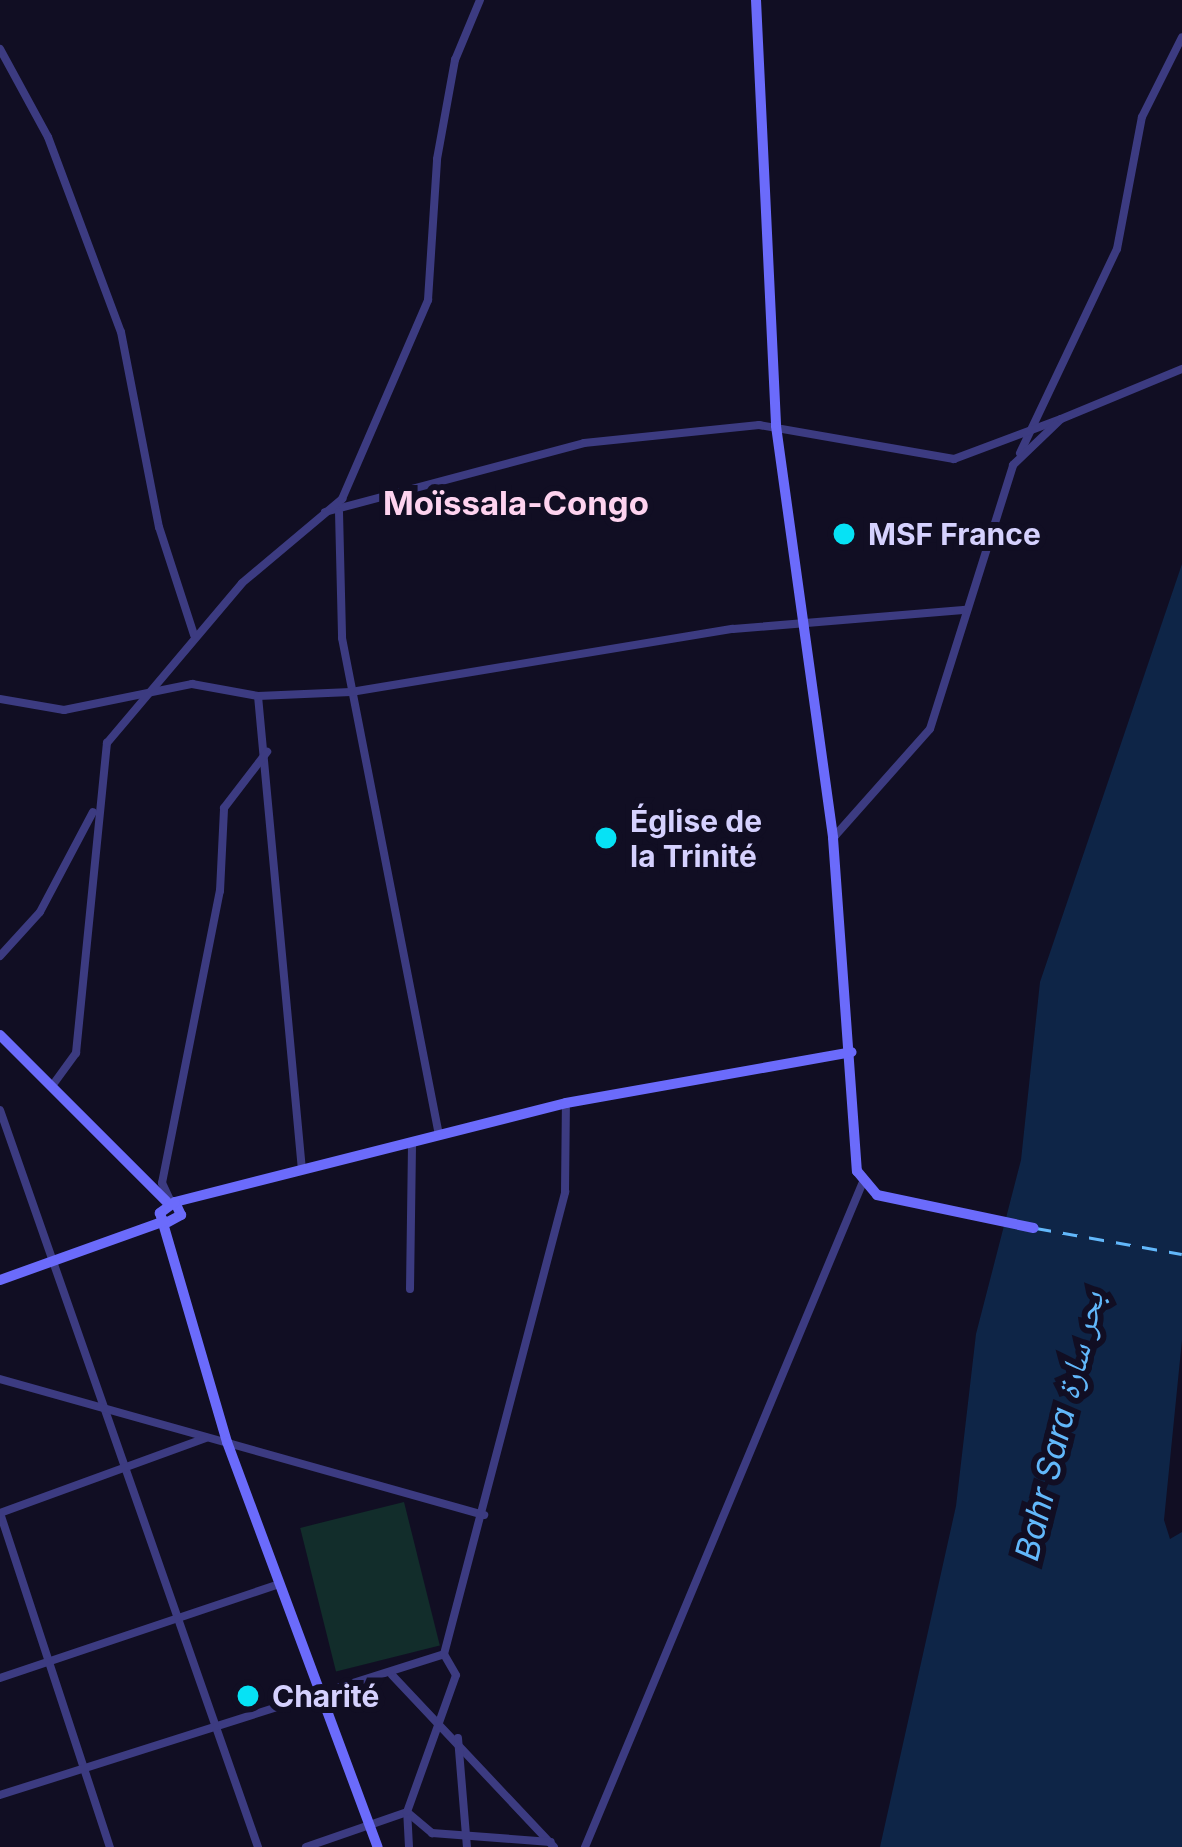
<!DOCTYPE html>
<meta charset="utf-8">
<style>
body{margin:0}
#map{position:relative;width:1182px;height:1847px;overflow:hidden;background:#110e23;font-family:Inter,"Noto Naskh Arabic",sans-serif}
div>[style]{position:absolute}
.green>*{inset:0;background:#122d2b;transform-origin:0 0}
.water>*{inset:0;background:#0e2547}
.ferry>*{height:3px;margin-top:-1.5px;transform-origin:0;background:repeating-linear-gradient(90deg,#62b8fb 0 15px,transparent 0 27px)}
.street>*{height:8px;margin:-4px;padding:0 4px;transform-origin:4px;border-radius:4px;background:#3c3b81}
.secondary>*{height:10px;margin:-5px;padding:0 5px;transform-origin:5px;border-radius:5px;background:#6b6bfb}
.dots>*{width:33px;height:33px;translate:-50% -50%;box-sizing:border-box;border:6px solid #110e23;border-radius:50%}
span{translate:-50% -50%;white-space:nowrap;text-align:center;line-height:1.15;-webkit-text-stroke:12px #110e23;paint-order:stroke}
.poi-label{font-size:30px;color:#d5d1fe;font-weight:700}
.left{translate:0 -50%;text-align:left}
.neighbourhood-label{font-size:33px;color:#fed3ef;font-weight:700}
.water-label{font-size:33px;color:#62b8fb;font-style:italic}
</style>
<div id="map">
<div class="green">
<div style="left:404px;top:1502px;width:148px;height:107px;rotate:76deg"></div>
</div>
<div class="water">
<div style="clip-path:polygon(1182px 564px,1182px 1340px,1164px 1520px,1170px 1539px,1182px 1532px,1182px 1847px,880px 1847px,956px 1506px,976px 1334px,1021px 1160px,1040px 982px)"></div>
</div>
<div class="ferry">
<div style="left:1036px;top:1228px;width:148px;rotate:10.1deg"></div>
</div>
<div class="street">
<div style="left:0;top:49px;width:100px;rotate:61.4deg"></div>
<div style="left:48px;top:137px;width:208px;rotate:69.5deg"></div>
<div style="left:121px;top:332px;width:199px;rotate:79deg"></div>
<div style="left:159px;top:527px;width:114px;rotate:72deg"></div>
<div style="left:1020px;top:453px;width:226px;rotate:-64.6deg"></div>
<div style="left:1117px;top:249px;width:134px;rotate:-79.3deg"></div>
<div style="left:1142px;top:117px;width:89px;rotate:-63.4deg"></div>
<div style="left:325px;top:512px;width:268px;rotate:-14.9deg"></div>
<div style="left:584px;top:443px;width:176px;rotate:-5.9deg"></div>
<div style="left:759px;top:425px;width:198px;rotate:9.9deg"></div>
<div style="left:954px;top:459px;width:114px;rotate:-20.5deg"></div>
<div style="left:339px;top:512px;width:126px;rotate:88.6deg"></div>
<div style="left:342px;top:638px;width:506px;rotate:78.96deg"></div>
<div style="left:258px;top:696px;width:475px;rotate:84.7deg"></div>
<div style="left:0;top:699px;width:65px;rotate:9.8deg"></div>
<div style="left:64px;top:710px;width:131px;rotate:-11.5deg"></div>
<div style="left:192px;top:684px;width:67px;rotate:10.3deg"></div>
<div style="left:258px;top:696px;width:93px;rotate:-2.5deg"></div>
<div style="left:351px;top:692px;width:387px;rotate:-9.4deg"></div>
<div style="left:733px;top:629px;width:234px;rotate:-4.7deg"></div>
<div style="left:834px;top:837px;width:144px;rotate:-48.4deg"></div>
<div style="left:930px;top:729px;width:277px;rotate:-72.5deg"></div>
<div style="left:1013px;top:465px;width:66px;rotate:-43.8deg"></div>
<div style="left:1061px;top:419px;width:131px;rotate:-22.5deg"></div>
<div style="left:0;top:956px;width:59px;rotate:-47.7deg"></div>
<div style="left:40px;top:912px;width:113px;rotate:-62.1deg"></div>
<div style="left:52px;top:1086px;width:41px;rotate:-54deg"></div>
<div style="left:76px;top:1053px;width:312px;rotate:-84.3deg"></div>
<div style="left:107px;top:743px;width:209px;rotate:-49.8deg"></div>
<div style="left:242px;top:583px;width:131px;rotate:-40deg"></div>
<div style="left:342px;top:499px;width:217px;rotate:-66.6deg"></div>
<div style="left:428px;top:300px;width:141px;rotate:-86.3deg"></div>
<div style="left:437px;top:159px;width:101px;rotate:-79.7deg"></div>
<div style="left:455px;top:60px;width:65px;rotate:-67.4deg"></div>
<div style="left:0;top:1110px;width:781px;rotate:70.71deg"></div>
<div style="left:170px;top:1200px;width:19px;rotate:-115deg"></div>
<div style="left:162px;top:1183px;width:298px;rotate:-78.8deg"></div>
<div style="left:220px;top:891px;width:83px;rotate:-87.2deg"></div>
<div style="left:224px;top:808px;width:71px;rotate:-52.5deg"></div>
<div style="left:410px;top:1289px;width:146px;rotate:-89.2deg"></div>
<div style="left:0;top:1379px;width:503px;rotate:15.69deg"></div>
<div style="left:0;top:1513px;width:352px;rotate:71.8deg"></div>
<div style="left:0;top:1513px;width:219px;rotate:-20deg"></div>
<div style="left:392px;top:1675px;width:236px;rotate:46.7deg"></div>
<div style="left:0;top:1678px;width:294px;rotate:-18.6deg"></div>
<div style="left:458px;top:1738px;width:109px;rotate:85.3deg"></div>
<div style="left:0;top:1795px;width:466px;rotate:-17.6deg"></div>
<div style="left:306px;top:1847px;width:107px;rotate:-19.1deg"></div>
<div style="left:407px;top:1812px;width:33px;rotate:40deg"></div>
<div style="left:432px;top:1833px;width:119px;rotate:4.3deg"></div>
<div style="left:409px;top:1847px;width:35px;rotate:-93deg"></div>
<div style="left:407px;top:1812px;width:145px;rotate:-70.3deg"></div>
<div style="left:456px;top:1675px;width:24px;rotate:-120deg"></div>
<div style="left:444px;top:1654px;width:478px;rotate:-75.3deg"></div>
<div style="left:565px;top:1192px;width:89px;rotate:-89.4deg"></div>
<div style="left:585px;top:1847px;width:719px;rotate:-67.32deg"></div>
</div>
<div class="secondary">
<div style="left:756px;top:0;width:426px;rotate:87.3deg"></div>
<div style="left:776px;top:426px;width:416px;rotate:82.1deg"></div>
<div style="left:833px;top:838px;width:334px;rotate:85.9deg"></div>
<div style="left:857px;top:1171px;width:31px;rotate:50deg"></div>
<div style="left:877px;top:1195px;width:160px;rotate:11.9deg"></div>
<div style="left:0;top:1035px;width:236px;rotate:45deg"></div>
<div style="left:175px;top:1202px;width:403px;rotate:-14.2deg"></div>
<div style="left:566px;top:1103px;width:290px;rotate:-10.1deg"></div>
<div style="left:168px;top:1222px;width:15px;rotate:-28deg"></div>
<div style="left:181px;top:1215px;width:14px;rotate:-115deg"></div>
<div style="left:175px;top:1202px;width:19px;rotate:144deg"></div>
<div style="left:160px;top:1213px;width:239px;rotate:73.7deg"></div>
<div style="left:227px;top:1442px;width:432px;rotate:69.6deg"></div>
<div style="left:0;top:1280px;width:175px;rotate:-19.7deg"></div>
</div>
<div class="dots">
<div style="left:844px;top:534px;background:#06e2f5"></div>
<div style="left:606px;top:838px;background:#06e2f5"></div>
<div style="left:248px;top:1696px;background:#06e2f5"></div>
</div>
<div class="poi-label">
<span class="left" style="left:868px;top:534px">MSF France</span>
<span class="left" style="left:630px;top:838px">Église de<br>la Trinité</span>
<span class="left" style="left:272px;top:1696px">Charité</span>
</div>
<div class="neighbourhood-label">
<span style="left:516px;top:504px">Moïssala-Congo</span>
</div>
<div class="water-label">
<span style="left:1060px;top:1426px;rotate:-76deg">Bahr Sara بحر سارة</span>
</div>
</div>
